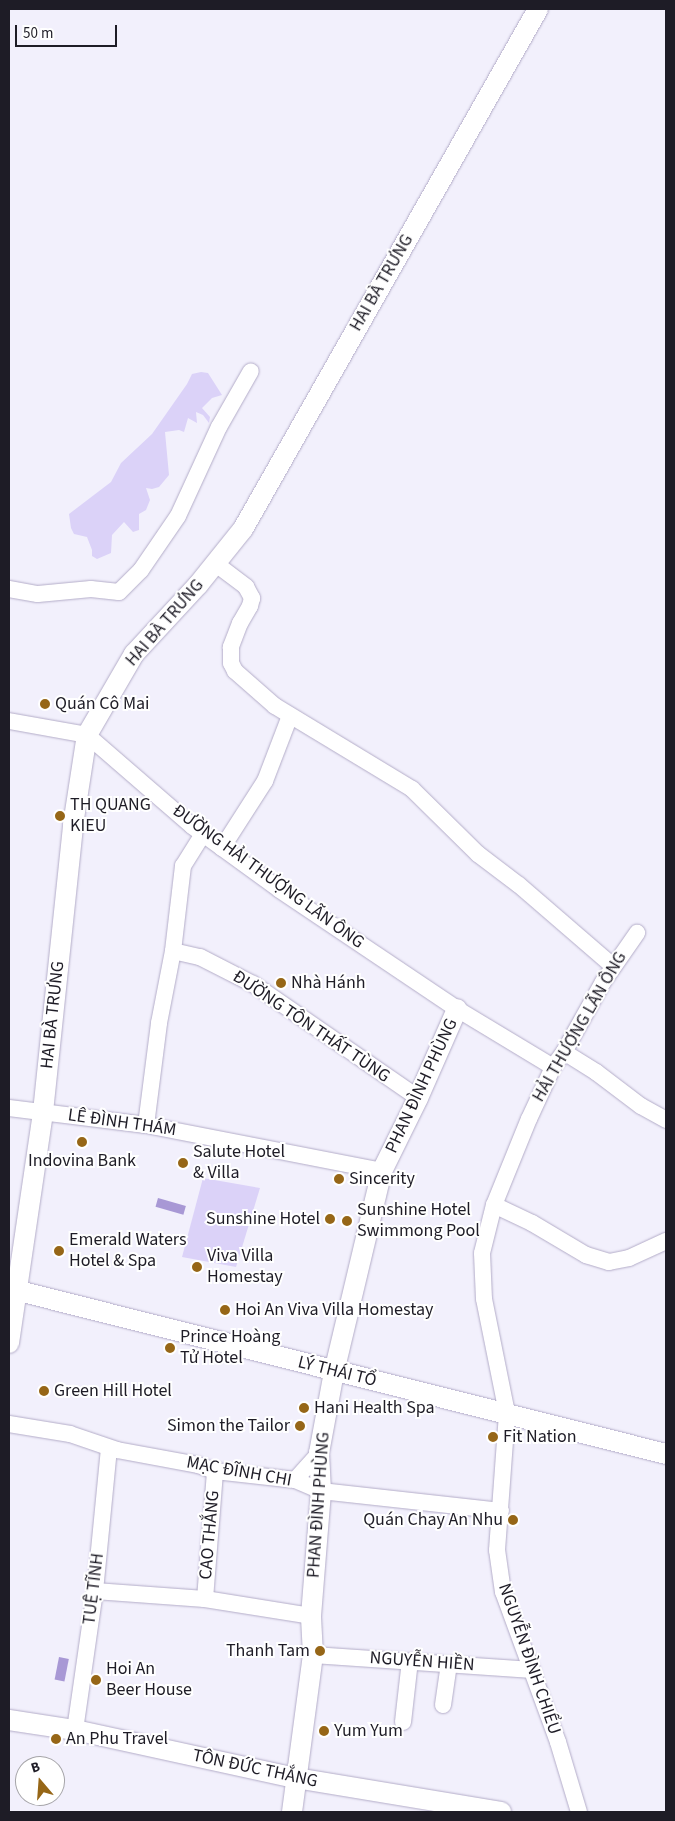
<!DOCTYPE html>
<meta charset="utf-8">
<style>
body{margin:0}
#map{position:relative;width:675px;height:1821px;overflow:hidden;background:#f2f0fc;font-family:"Source Sans 3",sans-serif}
div>[style]{position:absolute}
.green>*{inset:0;background:#dbd2f8}
.water>*{inset:0;background:#a898d5;transform-origin:0 0}
.roads{filter:drop-shadow(0 0 1px #b3acc8) drop-shadow(0 0 1px #b3acc8)}
.minor>*{height:16px;margin:-8px;padding:0 8px;transform-origin:8px;border-radius:8px;background:#fff}
.tertiary>*{height:20px;margin:-10px;padding:0 10px;transform-origin:10px;border-radius:10px;background:#fff}
.dots>*{width:14px;height:14px;translate:-50% -50%;box-sizing:border-box;border:2px solid #fff;border-radius:50%}
span{translate:-50% -50%;white-space:nowrap;text-align:center;line-height:1.15;-webkit-text-stroke:4px #fff;paint-order:stroke}
.street-label{font-size:18px;color:#1e1c26}
.poi-label{font-size:18px;color:#1e1c26}
.left{translate:0 -50%;text-align:left}
.right{translate:-100% -50%;text-align:right}
.frame{position:absolute;inset:0;border:10px solid #1e1c26;pointer-events:none}
.north{position:absolute;left:15px;top:1756px;width:50px;height:50px;box-sizing:border-box;background:#fff;border:1px solid #a5a4a8;border-radius:50%;rotate:342deg;font-size:14px;font-weight:700;line-height:20px;text-align:center;color:#1e1c26}
.north::after{content:'';display:block;margin:auto;width:18px;height:22px;background:#966617;clip-path:polygon(50% 0,100% 100%,50% 72%,0 100%)}
.scale{position:absolute;left:15px;top:25px;width:102px;height:22px;box-sizing:border-box;border:2px solid #1e1c26;border-top:0;padding-left:6px;font-size:15px;line-height:18px;white-space:nowrap;color:#1e1c26;-webkit-text-stroke:4px #fff;paint-order:stroke}
</style>
<div id="map">
<div class="green">
<div style="clip-path:polygon(201px 372px,208px 373px,222px 395px,212px 398px,202px 408px,210px 417px,209px 423px,203px 415px,196px 412px,197px 423px,188px 418px,184px 432px,179px 430px,165px 432px,169px 475px,159px 487px,152px 489px,146px 488px,150px 500px,146px 510px,139px 514px,139px 530px,133px 532px,124px 522px,112px 535px,111px 553px,97px 559px,92px 556px,92px 550px,87px 537px,74px 534px,71px 528px,69px 514px,111px 482px,121px 463px,152px 434px,187px 384px,192px 374px)"></div>
<div style="clip-path:polygon(203px 1178px,260px 1188px,236px 1267px,182px 1257px)"></div>
</div>
<div class="water">
<div style="left:158px;top:1198px;width:29px;height:9px;rotate:16deg"></div>
<div style="left:59px;top:1657px;width:10px;height:23px;rotate:11deg"></div>
</div>
<div class="roads">
<div class="minor">
<div style="left:216px;top:564px;width:38px;rotate:37deg"></div>
<div style="left:246px;top:587px;width:13px;rotate:61deg"></div>
<div style="left:252px;top:598px;width:8px;rotate:104deg"></div>
<div style="left:250px;top:606px;width:20px;rotate:120deg"></div>
<div style="left:240px;top:623px;width:26px;rotate:111deg"></div>
<div style="left:231px;top:647px;width:16px;rotate:90deg"></div>
<div style="left:231px;top:663px;width:9px;rotate:63deg"></div>
<div style="left:235px;top:671px;width:53px;rotate:41.2deg"></div>
<div style="left:275px;top:706px;width:160px;rotate:31.2deg"></div>
<div style="left:412px;top:789px;width:93px;rotate:44.6deg"></div>
<div style="left:478px;top:854px;width:51px;rotate:37.1deg"></div>
<div style="left:519px;top:885px;width:124px;rotate:40.8deg"></div>
<div style="left:9px;top:589px;width:29px;rotate:10deg"></div>
<div style="left:38px;top:594px;width:53px;rotate:-5.4deg"></div>
<div style="left:91px;top:589px;width:28px;rotate:6deg"></div>
<div style="left:119px;top:592px;width:31px;rotate:-45deg"></div>
<div style="left:141px;top:570px;width:65px;rotate:-55.6deg"></div>
<div style="left:178px;top:516px;width:98px;rotate:-65.3deg"></div>
<div style="left:219px;top:427px;width:64px;rotate:-60.3deg"></div>
<div style="left:9px;top:721px;width:79px;rotate:10.2deg"></div>
<div style="left:87px;top:735px;width:139px;rotate:40.9deg"></div>
<div style="left:192px;top:826px;width:109px;rotate:36deg"></div>
<div style="left:280px;top:890px;width:213px;rotate:33.9deg"></div>
<div style="left:457px;top:1009px;width:112px;rotate:31.1deg"></div>
<div style="left:222px;top:848px;width:80px;rotate:-57.3deg"></div>
<div style="left:265px;top:781px;width:70px;rotate:-69deg"></div>
<div style="left:173px;top:951px;width:28px;rotate:13deg"></div>
<div style="left:200px;top:957px;width:59px;rotate:27deg"></div>
<div style="left:253px;top:984px;width:201px;rotate:34.6deg"></div>
<div style="left:564px;top:1052px;width:38px;rotate:32deg"></div>
<div style="left:596px;top:1072px;width:56px;rotate:37.1deg"></div>
<div style="left:641px;top:1106px;width:29px;rotate:29deg"></div>
<div style="left:9px;top:1108px;width:138px;rotate:7.1deg"></div>
<div style="left:146px;top:1125px;width:240px;rotate:11deg"></div>
<div style="left:146px;top:1125px;width:103px;rotate:-82.7deg"></div>
<div style="left:159px;top:1023px;width:73px;rotate:-79deg"></div>
<div style="left:173px;top:951px;width:86px;rotate:-83.3deg"></div>
<div style="left:183px;top:866px;width:38px;rotate:-58deg"></div>
<div style="left:494px;top:1205px;width:42px;rotate:25.3deg"></div>
<div style="left:532px;top:1223px;width:63px;rotate:30.7deg"></div>
<div style="left:586px;top:1255px;width:24px;rotate:17deg"></div>
<div style="left:609px;top:1262px;width:20px;rotate:-11deg"></div>
<div style="left:629px;top:1258px;width:41px;rotate:-24.7deg"></div>
<div style="left:9px;top:1424px;width:62px;rotate:9.3deg"></div>
<div style="left:70px;top:1434px;width:50px;rotate:18.8deg"></div>
<div style="left:117px;top:1450px;width:82px;rotate:10.5deg"></div>
<div style="left:198px;top:1465px;width:18px;rotate:19deg"></div>
<div style="left:215px;top:1471px;width:81px;rotate:6.4deg"></div>
<div style="left:295px;top:1480px;width:28px;rotate:23deg"></div>
<div style="left:321px;top:1491px;width:181px;rotate:6.3deg"></div>
<div style="left:295px;top:1480px;width:36px;rotate:-48deg"></div>
<div style="left:95px;top:1591px;width:110px;rotate:4.2deg"></div>
<div style="left:205px;top:1599px;width:107px;rotate:9.1deg"></div>
<div style="left:205px;top:1599px;width:128px;rotate:-85.5deg"></div>
<div style="left:313px;top:1655px;width:220px;rotate:3.9deg"></div>
<div style="left:443px;top:1705px;width:41px;rotate:-81.7deg"></div>
<div style="left:403px;top:1722px;width:61px;rotate:-83.5deg"></div>
<div style="left:75px;top:1730px;width:140px;rotate:-81.8deg"></div>
<div style="left:95px;top:1591px;width:144px;rotate:-84.4deg"></div>
<div style="left:579px;top:1812px;width:73px;rotate:-106.7deg"></div>
<div style="left:558px;top:1742px;width:160px;rotate:-110.1deg"></div>
<div style="left:503px;top:1592px;width:42px;rotate:-98.1deg"></div>
<div style="left:497px;top:1550px;width:137px;rotate:-85.8deg"></div>
<div style="left:507px;top:1413px;width:116px;rotate:-101.4deg"></div>
<div style="left:484px;top:1299px;width:46px;rotate:-92.5deg"></div>
<div style="left:482px;top:1253px;width:49px;rotate:-76deg"></div>
<div style="left:494px;top:1205px;width:93px;rotate:-67.9deg"></div>
<div style="left:529px;top:1119px;width:57px;rotate:-65.2deg"></div>
<div style="left:553px;top:1067px;width:19px;rotate:-54deg"></div>
<div style="left:564px;top:1052px;width:80px;rotate:-60.9deg"></div>
<div style="left:603px;top:982px;width:60px;rotate:-55.2deg"></div>
</div>
<div class="tertiary">
<div style="left:15px;top:1290px;width:671px;rotate:14.14deg"></div>
<div style="left:9px;top:1343px;width:233px;rotate:-81.6deg"></div>
<div style="left:43px;top:1112px;width:289px;rotate:-84deg"></div>
<div style="left:73px;top:825px;width:91px;rotate:-81.2deg"></div>
<div style="left:87px;top:735px;width:94px;rotate:-59.9deg"></div>
<div style="left:134px;top:654px;width:94px;rotate:-47.2deg"></div>
<div style="left:198px;top:585px;width:72px;rotate:-51.2deg"></div>
<div style="left:243px;top:529px;width:598px;rotate:-60.43deg"></div>
<div style="left:9px;top:1720px;width:67px;rotate:8.6deg"></div>
<div style="left:75px;top:1730px;width:226px;rotate:12.3deg"></div>
<div style="left:296px;top:1778px;width:208px;rotate:9.4deg"></div>
<div style="left:292px;top:1812px;width:158px;rotate:-82.4deg"></div>
<div style="left:313px;top:1655px;width:39px;rotate:-93deg"></div>
<div style="left:311px;top:1616px;width:125px;rotate:-85.4deg"></div>
<div style="left:321px;top:1491px;width:38px;rotate:-93deg"></div>
<div style="left:319px;top:1453px;width:82px;rotate:-79.5deg"></div>
<div style="left:334px;top:1372px;width:207px;rotate:-76.6deg"></div>
<div style="left:382px;top:1171px;width:81px;rotate:-63.7deg"></div>
<div style="left:418px;top:1098px;width:97px;rotate:-66.3deg"></div>
</div>
</div>
<div class="dots">
<div style="left:45px;top:704px;background:#966617"></div>
<div style="left:60px;top:816px;background:#966617"></div>
<div style="left:281px;top:983px;background:#966617"></div>
<div style="left:82px;top:1142px;background:#966617"></div>
<div style="left:183px;top:1163px;background:#966617"></div>
<div style="left:339px;top:1179px;background:#966617"></div>
<div style="left:330px;top:1219px;background:#966617"></div>
<div style="left:347px;top:1221px;background:#966617"></div>
<div style="left:59px;top:1251px;background:#966617"></div>
<div style="left:197px;top:1267px;background:#966617"></div>
<div style="left:225px;top:1310px;background:#966617"></div>
<div style="left:170px;top:1348px;background:#966617"></div>
<div style="left:44px;top:1391px;background:#966617"></div>
<div style="left:304px;top:1408px;background:#966617"></div>
<div style="left:300px;top:1426px;background:#966617"></div>
<div style="left:493px;top:1437px;background:#966617"></div>
<div style="left:513px;top:1520px;background:#966617"></div>
<div style="left:320px;top:1651px;background:#966617"></div>
<div style="left:96px;top:1680px;background:#966617"></div>
<div style="left:324px;top:1731px;background:#966617"></div>
<div style="left:56px;top:1739px;background:#966617"></div>
</div>
<div class="street-label">
<span style="left:382px;top:283px;rotate:-60deg">HAI BÀ TRƯNG</span>
<span style="left:165px;top:623px;rotate:-49deg">HAI BÀ TRƯNG</span>
<span style="left:268px;top:877px;rotate:36deg">ĐƯỜNG HẢI THƯỢNG LÃN ÔNG</span>
<span style="left:53px;top:1015px;rotate:-84deg">HAI BÀ TRƯNG</span>
<span style="left:311px;top:1027px;rotate:34deg">ĐƯỜNG TÔN THẤT TÙNG</span>
<span style="left:580px;top:1027px;rotate:-60deg">HẢI THƯỢNG LÃN ÔNG</span>
<span style="left:422px;top:1086px;rotate:-65deg">PHAN ĐÌNH PHÙNG</span>
<span style="left:122px;top:1123px;rotate:8deg">LÊ ĐÌNH THÁM</span>
<span style="left:337px;top:1372px;rotate:14deg">LÝ THÁI TỔ</span>
<span style="left:239px;top:1472px;rotate:10deg">MẠC ĐĨNH CHI</span>
<span style="left:319px;top:1505px;rotate:-86deg">PHAN ĐÌNH PHÙNG</span>
<span style="left:210px;top:1535px;rotate:-85deg">CAO THẮNG</span>
<span style="left:94px;top:1589px;rotate:-83deg">TUỆ TĨNH</span>
<span style="left:529px;top:1659px;rotate:71deg">NGUYỄN ĐÌNH CHIỂU</span>
<span style="left:422px;top:1662px;rotate:4deg">NGUYỄN HIỀN</span>
<span style="left:255px;top:1769px;rotate:12deg">TÔN ĐỨC THẮNG</span>
</div>
<div class="poi-label">
<span class="left" style="left:55px;top:704px">Quán Cô Mai</span>
<span class="left" style="left:70px;top:816px">TH QUANG<br>KIEU</span>
<span class="left" style="left:291px;top:983px">Nhà Hánh</span>
<span class="left" style="left:193px;top:1163px">Salute Hotel<br>&amp; Villa</span>
<span style="left:82px;top:1161px">Indovina Bank</span>
<span class="left" style="left:349px;top:1179px">Sincerity</span>
<span class="left" style="left:357px;top:1221px">Sunshine Hotel<br>Swimmong Pool</span>
<span class="right" style="left:320px;top:1219px">Sunshine Hotel</span>
<span class="left" style="left:69px;top:1251px">Emerald Waters<br>Hotel &amp; Spa</span>
<span class="left" style="left:207px;top:1267px">Viva Villa<br>Homestay</span>
<span class="left" style="left:235px;top:1310px">Hoi An Viva Villa Homestay</span>
<span class="left" style="left:180px;top:1348px">Prince Hoàng<br>Tử Hotel</span>
<span class="left" style="left:54px;top:1391px">Green Hill Hotel</span>
<span class="left" style="left:314px;top:1408px">Hani Health Spa</span>
<span class="right" style="left:290px;top:1426px">Simon the Tailor</span>
<span class="left" style="left:503px;top:1437px">Fit Nation</span>
<span class="right" style="left:503px;top:1520px">Quán Chay An Nhu</span>
<span class="right" style="left:310px;top:1651px">Thanh Tam</span>
<span class="left" style="left:106px;top:1680px">Hoi An<br>Beer House</span>
<span class="left" style="left:334px;top:1731px">Yum Yum</span>
<span class="left" style="left:66px;top:1739px">An Phu Travel</span>
</div>
<div class="frame"></div>
<div class="north">B</div>
<div class="scale">50 m</div>
</div>
